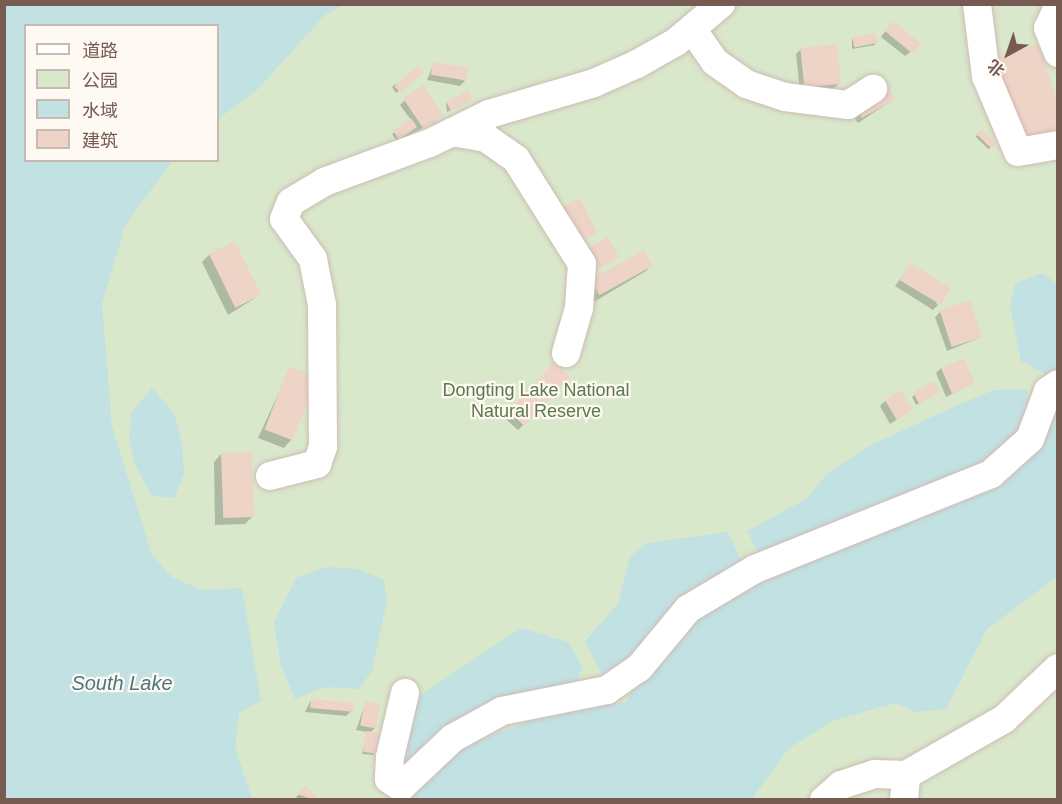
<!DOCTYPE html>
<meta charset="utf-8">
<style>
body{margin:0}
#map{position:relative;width:1062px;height:804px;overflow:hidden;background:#fbf4ec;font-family:Arial,"Noto Sans SC",sans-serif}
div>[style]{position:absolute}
.green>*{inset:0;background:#d9e8cb}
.water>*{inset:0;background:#c2e1e3}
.shadow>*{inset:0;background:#0003;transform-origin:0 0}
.building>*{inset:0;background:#eed4c7;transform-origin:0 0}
.roads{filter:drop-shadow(0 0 2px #cdbcb3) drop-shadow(0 0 2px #cdbcb3)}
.minor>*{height:28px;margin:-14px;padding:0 14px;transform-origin:14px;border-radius:14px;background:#fff}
span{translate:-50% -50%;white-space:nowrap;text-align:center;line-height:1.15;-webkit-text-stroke:4.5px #fef9f3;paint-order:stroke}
.park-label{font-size:18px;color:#5b794a}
.water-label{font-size:20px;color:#49797f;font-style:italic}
.frame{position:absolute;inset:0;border:6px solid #755b51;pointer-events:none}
.legend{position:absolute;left:24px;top:24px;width:195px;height:138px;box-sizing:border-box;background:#fef9f3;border:2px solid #c7bab2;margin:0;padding:8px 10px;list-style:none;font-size:18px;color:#755b51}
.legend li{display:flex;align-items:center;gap:12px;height:30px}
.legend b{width:30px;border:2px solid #c7bab2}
.north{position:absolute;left:978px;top:24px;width:60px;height:60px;-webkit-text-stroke:4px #fef9f3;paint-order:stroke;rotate:220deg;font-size:16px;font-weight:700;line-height:24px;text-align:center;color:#755b51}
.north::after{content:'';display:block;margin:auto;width:21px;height:27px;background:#755b51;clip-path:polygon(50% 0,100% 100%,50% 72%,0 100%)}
</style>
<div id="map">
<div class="green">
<div style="clip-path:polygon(evenodd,5px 5px,1057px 5px,1057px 799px,5px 800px,5px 5px,26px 26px,218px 26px,218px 160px,26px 160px,26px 26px)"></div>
</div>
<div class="water">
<div style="clip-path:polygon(5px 4px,342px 5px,325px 15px,258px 89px,218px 119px,218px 26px,26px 26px,26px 160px,172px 161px,125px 226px,102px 304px,112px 426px,152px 555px,173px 578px,203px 590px,242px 588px,261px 701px,239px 713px,235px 747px,252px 799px,5px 799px)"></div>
<div style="clip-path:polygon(1042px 273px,1057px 284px,1057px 374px,1049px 376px,1021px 361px,1010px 307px,1015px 283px)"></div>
<div style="clip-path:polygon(152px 388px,174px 413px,182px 444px,184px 474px,174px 498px,152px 496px,135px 465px,129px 438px,132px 412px)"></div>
<div style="clip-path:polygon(1027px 389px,1031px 407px,1024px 435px,986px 470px,762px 560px,747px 531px,806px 499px,828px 473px,873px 444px,958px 405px,994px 390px)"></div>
<div style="clip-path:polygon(1057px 399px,1057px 577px,987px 629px,946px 709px,916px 712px,895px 703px,832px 721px,788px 749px,752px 799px,411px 800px,429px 773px,466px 745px,557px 711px,627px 702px,634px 680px,724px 595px,962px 497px)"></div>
<div style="clip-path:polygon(728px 532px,743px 565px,606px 682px,585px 641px,618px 604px,630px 557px,647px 543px)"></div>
<div style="clip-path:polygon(326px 567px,359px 569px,384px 580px,387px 600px,372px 671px,359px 689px,325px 687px,295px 699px,281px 666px,274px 622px,296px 578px)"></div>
<div style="clip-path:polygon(521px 628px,568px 642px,583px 667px,576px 682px,397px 773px,416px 698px)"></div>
</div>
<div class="shadow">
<div style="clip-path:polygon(888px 28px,919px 45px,905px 56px,881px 37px)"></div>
<div style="clip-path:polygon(875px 34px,875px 45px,852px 49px,852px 39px)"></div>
<div style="clip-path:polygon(801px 49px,839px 83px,834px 88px,800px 92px,796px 54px)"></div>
<div style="clip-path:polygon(434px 63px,465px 81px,460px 86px,427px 80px)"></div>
<div style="clip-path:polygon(420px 75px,396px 93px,392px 87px,394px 85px)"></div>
<div style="clip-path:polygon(467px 92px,469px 101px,447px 112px,446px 103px)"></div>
<div style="clip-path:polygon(894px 99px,858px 123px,852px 114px)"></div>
<div style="clip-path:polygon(405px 100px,437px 121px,397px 141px,392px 134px,411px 120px,400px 105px)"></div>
<div style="left:981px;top:131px;width:18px;height:8px;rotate:43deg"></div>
<div style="left:579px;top:200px;width:37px;height:23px;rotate:64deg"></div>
<div style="clip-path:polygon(210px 254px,260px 295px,228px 315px,202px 262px)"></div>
<div style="clip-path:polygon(910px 265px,938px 305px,933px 310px,895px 286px)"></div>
<div style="clip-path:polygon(651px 266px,646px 271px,592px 303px,587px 287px)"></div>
<div style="clip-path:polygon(940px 312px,981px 337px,947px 351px,935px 317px)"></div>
<div style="left:554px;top:364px;width:19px;height:73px;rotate:43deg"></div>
<div style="clip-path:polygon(290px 368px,291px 440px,284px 448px,258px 438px)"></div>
<div style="clip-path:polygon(941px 368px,973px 383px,946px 397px,936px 373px)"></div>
<div style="clip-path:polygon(933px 383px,936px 394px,916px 405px,912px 397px)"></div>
<div style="clip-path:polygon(885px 401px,911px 410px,890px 424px,880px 406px)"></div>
<div style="clip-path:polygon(221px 454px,253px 516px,245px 524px,215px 525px,214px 462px)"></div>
<div style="clip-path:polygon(311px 700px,351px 711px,346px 716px,305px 712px)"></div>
<div style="clip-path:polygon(366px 702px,375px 728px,370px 733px,374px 755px,362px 754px,367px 732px,356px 730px)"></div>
<div style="clip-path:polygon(306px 788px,315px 797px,298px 800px,296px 797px)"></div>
</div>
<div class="building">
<div style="left:893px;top:21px;width:36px;height:13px;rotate:39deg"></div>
<div style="left:876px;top:33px;width:10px;height:24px;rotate:79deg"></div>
<div style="left:837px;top:44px;width:40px;height:37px;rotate:84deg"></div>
<div style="clip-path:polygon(1038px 44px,1058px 102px,1058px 131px,1021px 143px,993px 58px)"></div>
<div style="left:433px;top:62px;width:36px;height:13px;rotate:9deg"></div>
<div style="left:418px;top:66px;width:9px;height:31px;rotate:49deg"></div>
<div style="left:423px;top:85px;width:37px;height:24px;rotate:56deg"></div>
<div style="left:888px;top:87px;width:14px;height:38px;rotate:60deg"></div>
<div style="left:468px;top:90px;width:10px;height:25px;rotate:61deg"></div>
<div style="left:411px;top:118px;width:11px;height:22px;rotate:56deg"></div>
<div style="left:981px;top:129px;width:21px;height:7px;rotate:43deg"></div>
<div style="left:580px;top:198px;width:39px;height:18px;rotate:64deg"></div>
<div style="left:608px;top:237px;width:23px;height:26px;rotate:61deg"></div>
<div style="left:235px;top:241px;width:60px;height:29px;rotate:64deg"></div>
<div style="left:644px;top:250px;width:18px;height:61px;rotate:61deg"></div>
<div style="left:910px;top:263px;width:48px;height:20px;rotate:31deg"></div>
<div style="left:970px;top:300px;width:39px;height:32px;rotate:72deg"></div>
<div style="left:964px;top:358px;width:28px;height:25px;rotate:67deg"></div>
<div style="left:554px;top:362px;width:22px;height:67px;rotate:43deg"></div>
<div style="left:289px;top:366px;width:30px;height:68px;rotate:21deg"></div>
<div style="left:934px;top:381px;width:13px;height:24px;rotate:61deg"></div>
<div style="left:901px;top:390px;width:23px;height:19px;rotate:59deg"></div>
<div style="left:252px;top:452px;width:65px;height:31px;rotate:88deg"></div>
<div style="left:311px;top:699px;width:43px;height:9px;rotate:5deg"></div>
<div style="left:365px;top:701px;width:16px;height:25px;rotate:11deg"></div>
<div style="left:366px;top:731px;width:14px;height:21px;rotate:8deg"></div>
<div style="clip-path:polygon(306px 786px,317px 797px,314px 800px,297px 794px)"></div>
</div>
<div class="roads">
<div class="minor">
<div style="left:977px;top:4px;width:73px;rotate:82.9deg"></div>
<div style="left:986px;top:76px;width:82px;rotate:67.2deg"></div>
<div style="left:1018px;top:152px;width:41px;rotate:-9.9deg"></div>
<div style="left:1058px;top:7px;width:23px;rotate:115deg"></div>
<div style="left:1048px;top:28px;width:27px;rotate:68deg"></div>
<div style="left:692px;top:29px;width:40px;rotate:55.1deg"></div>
<div style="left:715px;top:62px;width:38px;rotate:35deg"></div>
<div style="left:746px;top:84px;width:41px;rotate:18.4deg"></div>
<div style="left:785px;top:97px;width:64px;rotate:7.2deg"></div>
<div style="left:848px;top:105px;width:30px;rotate:-33deg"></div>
<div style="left:452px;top:132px;width:35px;rotate:10deg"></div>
<div style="left:486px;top:138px;width:37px;rotate:35deg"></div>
<div style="left:516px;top:159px;width:124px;rotate:57.8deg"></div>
<div style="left:582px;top:264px;width:44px;rotate:93.9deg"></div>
<div style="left:579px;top:308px;width:47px;rotate:106.1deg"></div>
<div style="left:270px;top:476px;width:49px;rotate:-14.3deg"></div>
<div style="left:317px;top:464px;width:18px;rotate:-71deg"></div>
<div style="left:323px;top:447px;width:142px;rotate:-90.4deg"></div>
<div style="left:322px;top:305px;width:47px;rotate:-101.1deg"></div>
<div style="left:313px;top:259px;width:49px;rotate:-125.9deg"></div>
<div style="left:284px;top:219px;width:18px;rotate:-68deg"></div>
<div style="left:291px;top:202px;width:39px;rotate:-31deg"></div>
<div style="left:324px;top:182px;width:113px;rotate:-20.2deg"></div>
<div style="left:430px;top:143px;width:66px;rotate:-26.2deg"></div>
<div style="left:489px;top:114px;width:109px;rotate:-16.4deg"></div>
<div style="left:594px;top:83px;width:47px;rotate:-23.8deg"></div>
<div style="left:637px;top:64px;width:45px;rotate:-29.4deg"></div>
<div style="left:676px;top:42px;width:59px;rotate:-40.2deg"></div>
<div style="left:405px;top:693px;width:66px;rotate:103.2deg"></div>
<div style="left:390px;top:757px;width:22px;rotate:93deg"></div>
<div style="left:389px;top:779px;width:14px;rotate:34deg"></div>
<div style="left:401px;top:787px;width:71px;rotate:-43.3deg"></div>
<div style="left:453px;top:738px;width:56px;rotate:-28.9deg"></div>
<div style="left:502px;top:711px;width:107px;rotate:-11.3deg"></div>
<div style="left:607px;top:690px;width:39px;rotate:-35deg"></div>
<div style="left:639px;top:668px;width:77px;rotate:-50.3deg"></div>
<div style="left:688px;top:609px;width:78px;rotate:-30.8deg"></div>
<div style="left:755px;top:569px;width:254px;rotate:-21.9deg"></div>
<div style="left:991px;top:474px;width:52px;rotate:-41.9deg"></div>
<div style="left:1030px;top:439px;width:51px;rotate:-69.4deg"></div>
<div style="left:1048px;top:391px;width:12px;rotate:-35deg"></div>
<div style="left:824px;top:800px;width:23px;rotate:-41deg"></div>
<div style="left:841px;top:785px;width:36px;rotate:-18deg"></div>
<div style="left:875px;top:774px;width:31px;rotate:2deg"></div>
<div style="left:904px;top:800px;width:25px;rotate:-85deg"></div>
<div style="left:906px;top:775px;width:113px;rotate:-29.7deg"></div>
<div style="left:1004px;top:719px;width:74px;rotate:-43.4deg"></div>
</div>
</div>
<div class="park-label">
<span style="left:536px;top:401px">Dongting Lake National<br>Natural Reserve</span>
</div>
<div class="water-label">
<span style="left:122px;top:683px">South Lake</span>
</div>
<div class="frame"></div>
<ul class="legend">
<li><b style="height:8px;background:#fff"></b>道路</li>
<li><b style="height:16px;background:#d9e8cb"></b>公园</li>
<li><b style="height:16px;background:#c2e1e3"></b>水域</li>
<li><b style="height:16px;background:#eed4c7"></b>建筑</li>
</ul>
<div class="north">北</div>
</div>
